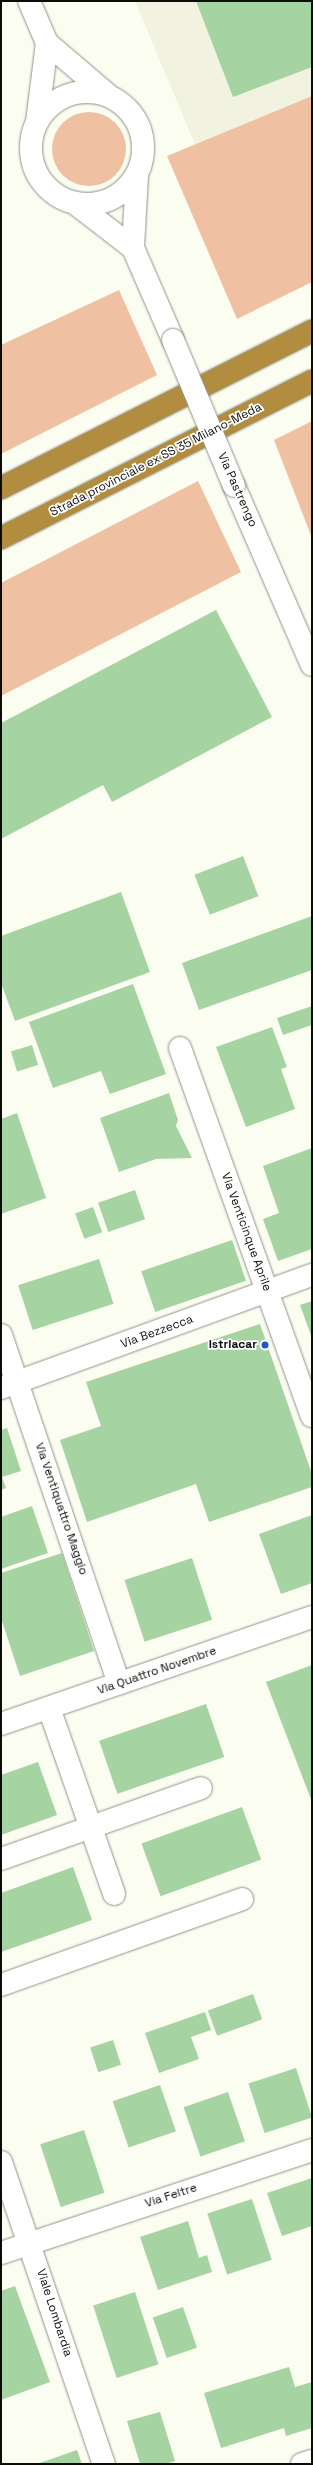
<!DOCTYPE html>
<style>
body{margin:0}
#map{position:relative;width:313px;height:2465px;overflow:hidden;background:#fbfdf1;font-family:"Space Grotesk",sans-serif}
div>[style]{position:absolute}
.built>*{inset:0;background:#f1f3e0}
.green>*{inset:0;background:#efc0a2}
.round{border-radius:50%}
.building>*{inset:0;background:#a6d3a2;transform-origin:0 0}
.roads{filter:drop-shadow(0 0 1px #929389) drop-shadow(0 0 1px #929389)}
.minor>*{height:22px;margin:-11px;padding:0 11px;transform-origin:11px;border-radius:11px;background:#fff}
.minor>.ring{margin:-11px;padding:0;box-sizing:content-box;background:none;border:22px solid #fff;border-radius:50%}
.highway>*{height:22px;margin:-11px;padding:0 11px;transform-origin:11px;border-radius:11px;background:#b28d3f}
.bridges{filter:drop-shadow(0 0 1px #929389) drop-shadow(0 0 1px #929389)}
.minor-bridge>*{height:22px;margin:-11px;padding:0 11px;transform-origin:11px;border-radius:11px;background:#fff}
.dots>*{width:11px;height:11px;translate:-50% -50%;box-sizing:border-box;border:2px solid #fff;border-radius:50%}
span{translate:-50% -50%;white-space:nowrap;text-align:center;line-height:1.15;-webkit-text-stroke:3.5px #fff;paint-order:stroke}
.street-label{font-size:12px;color:#0b0c08}
.poi-label{font-size:12px;color:#0b0c08;font-weight:700}
.right{translate:-100% -50%;text-align:right}
.frame{position:absolute;inset:0;border:2px solid #0b0c08;pointer-events:none}
</style>
<div id="map">
<div class="built">
<div style="clip-path:polygon(135px 1px,312px 1px,312px 97px,196px 147px)"></div>
</div>
<div class="green">
<div style="clip-path:polygon(312px 96px,312px 282px,237px 319px,167px 156px)"></div>
<div class="round" style="left:52px;top:112px;width:74px;height:74px"></div>
<div style="clip-path:polygon(119px 290px,157px 375px,1px 454px,1px 345px)"></div>
<div style="clip-path:polygon(312px 421px,312px 538px,274px 440px)"></div>
<div style="clip-path:polygon(198px 481px,241px 572px,1px 696px,1px 583px)"></div>
</div>
<div class="building">
<div style="clip-path:polygon(196px 1px,312px 1px,312px 67px,233px 97px)"></div>
<div style="clip-path:polygon(216px 610px,272px 717px,112px 802px,103px 785px,1px 839px,1px 723px)"></div>
<div style="left:243px;top:856px;width:43px;height:52px;rotate:69deg"></div>
<div style="clip-path:polygon(121px 892px,150px 972px,15px 1021px,1px 983px,1px 936px)"></div>
<div style="clip-path:polygon(312px 916px,312px 970px,199px 1010px,182px 963px)"></div>
<div style="clip-path:polygon(133px 984px,166px 1074px,110px 1094px,101px 1071px,53px 1088px,29px 1022px)"></div>
<div style="clip-path:polygon(312px 1006px,312px 1025px,283px 1035px,277px 1018px)"></div>
<div style="clip-path:polygon(272px 1027px,287px 1067px,281px 1069px,295px 1109px,246px 1127px,216px 1047px)"></div>
<div style="left:32px;top:1045px;width:21px;height:22px;rotate:73deg"></div>
<div style="clip-path:polygon(169px 1093px,178px 1120px,176px 1126px,192px 1158px,156px 1159px,119px 1172px,100px 1118px)"></div>
<div style="clip-path:polygon(17px 1113px,46px 1198px,1px 1214px,1px 1119px)"></div>
<div style="clip-path:polygon(312px 1148px,312px 1249px,278px 1261px,263px 1219px,279px 1213px,263px 1166px)"></div>
<div style="left:135px;top:1190px;width:31px;height:39px;rotate:71deg"></div>
<div style="left:93px;top:1207px;width:27px;height:19px;rotate:70deg"></div>
<div style="left:232px;top:1240px;width:43px;height:96px;rotate:71deg"></div>
<div style="left:99px;top:1259px;width:47px;height:85px;rotate:72deg"></div>
<div style="clip-path:polygon(312px 1301px,312px 1338px,300px 1305px)"></div>
<div style="clip-path:polygon(260px 1324px,312px 1474px,312px 1487px,209px 1522px,196px 1484px,87px 1522px,60px 1440px,101px 1426px,86px 1382px)"></div>
<div style="clip-path:polygon(7px 1428px,21px 1471px,2px 1477px,6px 1488px,1px 1490px,1px 1430px)"></div>
<div style="clip-path:polygon(32px 1506px,48px 1553px,1px 1569px,1px 1517px)"></div>
<div style="clip-path:polygon(312px 1515px,312px 1583px,281px 1594px,259px 1534px)"></div>
<div style="clip-path:polygon(62px 1553px,94px 1651px,20px 1676px,1px 1618px,1px 1573px)"></div>
<div style="left:192px;top:1558px;width:65px;height:71px;rotate:72deg"></div>
<div style="clip-path:polygon(312px 1665px,312px 1802px,266px 1682px)"></div>
<div style="left:206px;top:1704px;width:56px;height:113px;rotate:71deg"></div>
<div style="clip-path:polygon(38px 1762px,57px 1815px,1px 1835px,1px 1775px)"></div>
<div style="left:242px;top:1807px;width:56px;height:107px;rotate:70deg"></div>
<div style="clip-path:polygon(73px 1867px,92px 1920px,1px 1952px,1px 1893px)"></div>
<div style="left:253px;top:1994px;width:27px;height:48px;rotate:70deg"></div>
<div style="clip-path:polygon(205px 2012px,211px 2030px,191px 2037px,199px 2059px,159px 2073px,145px 2033px)"></div>
<div style="left:113px;top:2040px;width:26px;height:24px;rotate:72deg"></div>
<div style="left:296px;top:2068px;width:52px;height:50px;rotate:72deg"></div>
<div style="left:160px;top:2085px;width:49px;height:50px;rotate:71deg"></div>
<div style="left:228px;top:2092px;width:52px;height:47px;rotate:71deg"></div>
<div style="left:84px;top:2130px;width:66px;height:46px;rotate:72deg"></div>
<div style="clip-path:polygon(312px 2178px,312px 2226px,282px 2236px,267px 2193px)"></div>
<div style="left:252px;top:2199px;width:64px;height:47px;rotate:72deg"></div>
<div style="clip-path:polygon(188px 2221px,199px 2258px,207px 2255px,212px 2272px,158px 2290px,140px 2237px)"></div>
<div style="clip-path:polygon(15px 2286px,50px 2382px,1px 2400px,1px 2291px)"></div>
<div style="left:135px;top:2292px;width:76px;height:44px;rotate:72deg"></div>
<div style="left:183px;top:2307px;width:43px;height:32px;rotate:71deg"></div>
<div style="clip-path:polygon(289px 2367px,295px 2387px,312px 2382px,312px 2428px,286px 2436px,284px 2428px,221px 2448px,204px 2393px)"></div>
<div style="clip-path:polygon(160px 2412px,175px 2461px,165px 2464px,140px 2464px,127px 2421px)"></div>
<div style="clip-path:polygon(77px 2450px,82px 2464px,37px 2464px)"></div>
</div>
<div class="roads">
<div class="minor">
<div style="left:29px;top:1px;width:46px;rotate:66.8deg"></div>
<div style="left:47px;top:43px;width:80px;rotate:40.4deg"></div>
<div class="ring" style="left:31px;top:92px;width:90px;height:90px"></div>
<div style="left:37px;top:122px;width:80px;rotate:-82.8deg"></div>
<div style="left:137px;top:176px;width:72px;rotate:93.2deg"></div>
<div style="left:133px;top:248px;width:100px;rotate:66.5deg"></div>
<div style="left:76px;top:204px;width:72px;rotate:37.7deg"></div>
<div style="left:234px;top:486px;width:195px;rotate:66.5deg"></div>
<div style="left:180px;top:1048px;width:391px;rotate:70.3deg"></div>
<div style="left:1px;top:1335px;width:368px;rotate:71.3deg"></div>
<div style="left:1px;top:1388px;width:331px;rotate:-20deg"></div>
<div style="left:49px;top:1708px;width:197px;rotate:70.7deg"></div>
<div style="left:1px;top:1724px;width:329px;rotate:-19deg"></div>
<div style="left:1px;top:1859px;width:212px;rotate:-19.5deg"></div>
<div style="left:1px;top:1985px;width:256px;rotate:-19.6deg"></div>
<div style="left:1px;top:2162px;width:319px;rotate:71.2deg"></div>
<div style="left:1px;top:2253px;width:328px;rotate:-18.3deg"></div>
<div style="left:302px;top:2464px;width:10px;rotate:-17deg"></div>
</div>
<div class="highway">
<div style="left:1px;top:488px;width:348px;rotate:-26.8deg"></div>
<div style="left:1px;top:538px;width:348px;rotate:-26.8deg"></div>
</div>
</div>
<div class="bridges">
<div class="minor-bridge">
<div style="left:173px;top:340px;width:158px;rotate:67.3deg"></div>
</div>
</div>
<div class="dots">
<div style="left:265px;top:1345px;background:#1e58c4"></div>
</div>
<div class="street-label">
<span style="left:156px;top:460px;rotate:-27deg">Strada provinciale ex SS 35 Milano-Meda</span>
<span style="left:237px;top:490px;rotate:66deg">Via Pastrengo</span>
<span style="left:246px;top:1232px;rotate:70deg">Via Venticinque Aprile</span>
<span style="left:157px;top:1332px;rotate:-20deg">Via Bezzecca</span>
<span style="left:61px;top:1509px;rotate:71deg">Via Ventiquattro Maggio</span>
<span style="left:157px;top:1671px;rotate:-19deg">Via Quattro Novembre</span>
<span style="left:171px;top:2196px;rotate:-18deg">Via Feltre</span>
<span style="left:54px;top:2313px;rotate:72deg">Viale Lombardia</span>
</div>
<div class="poi-label">
<span class="right" style="left:257px;top:1345px">Istriacar</span>
</div>
<div class="frame"></div>
</div>
